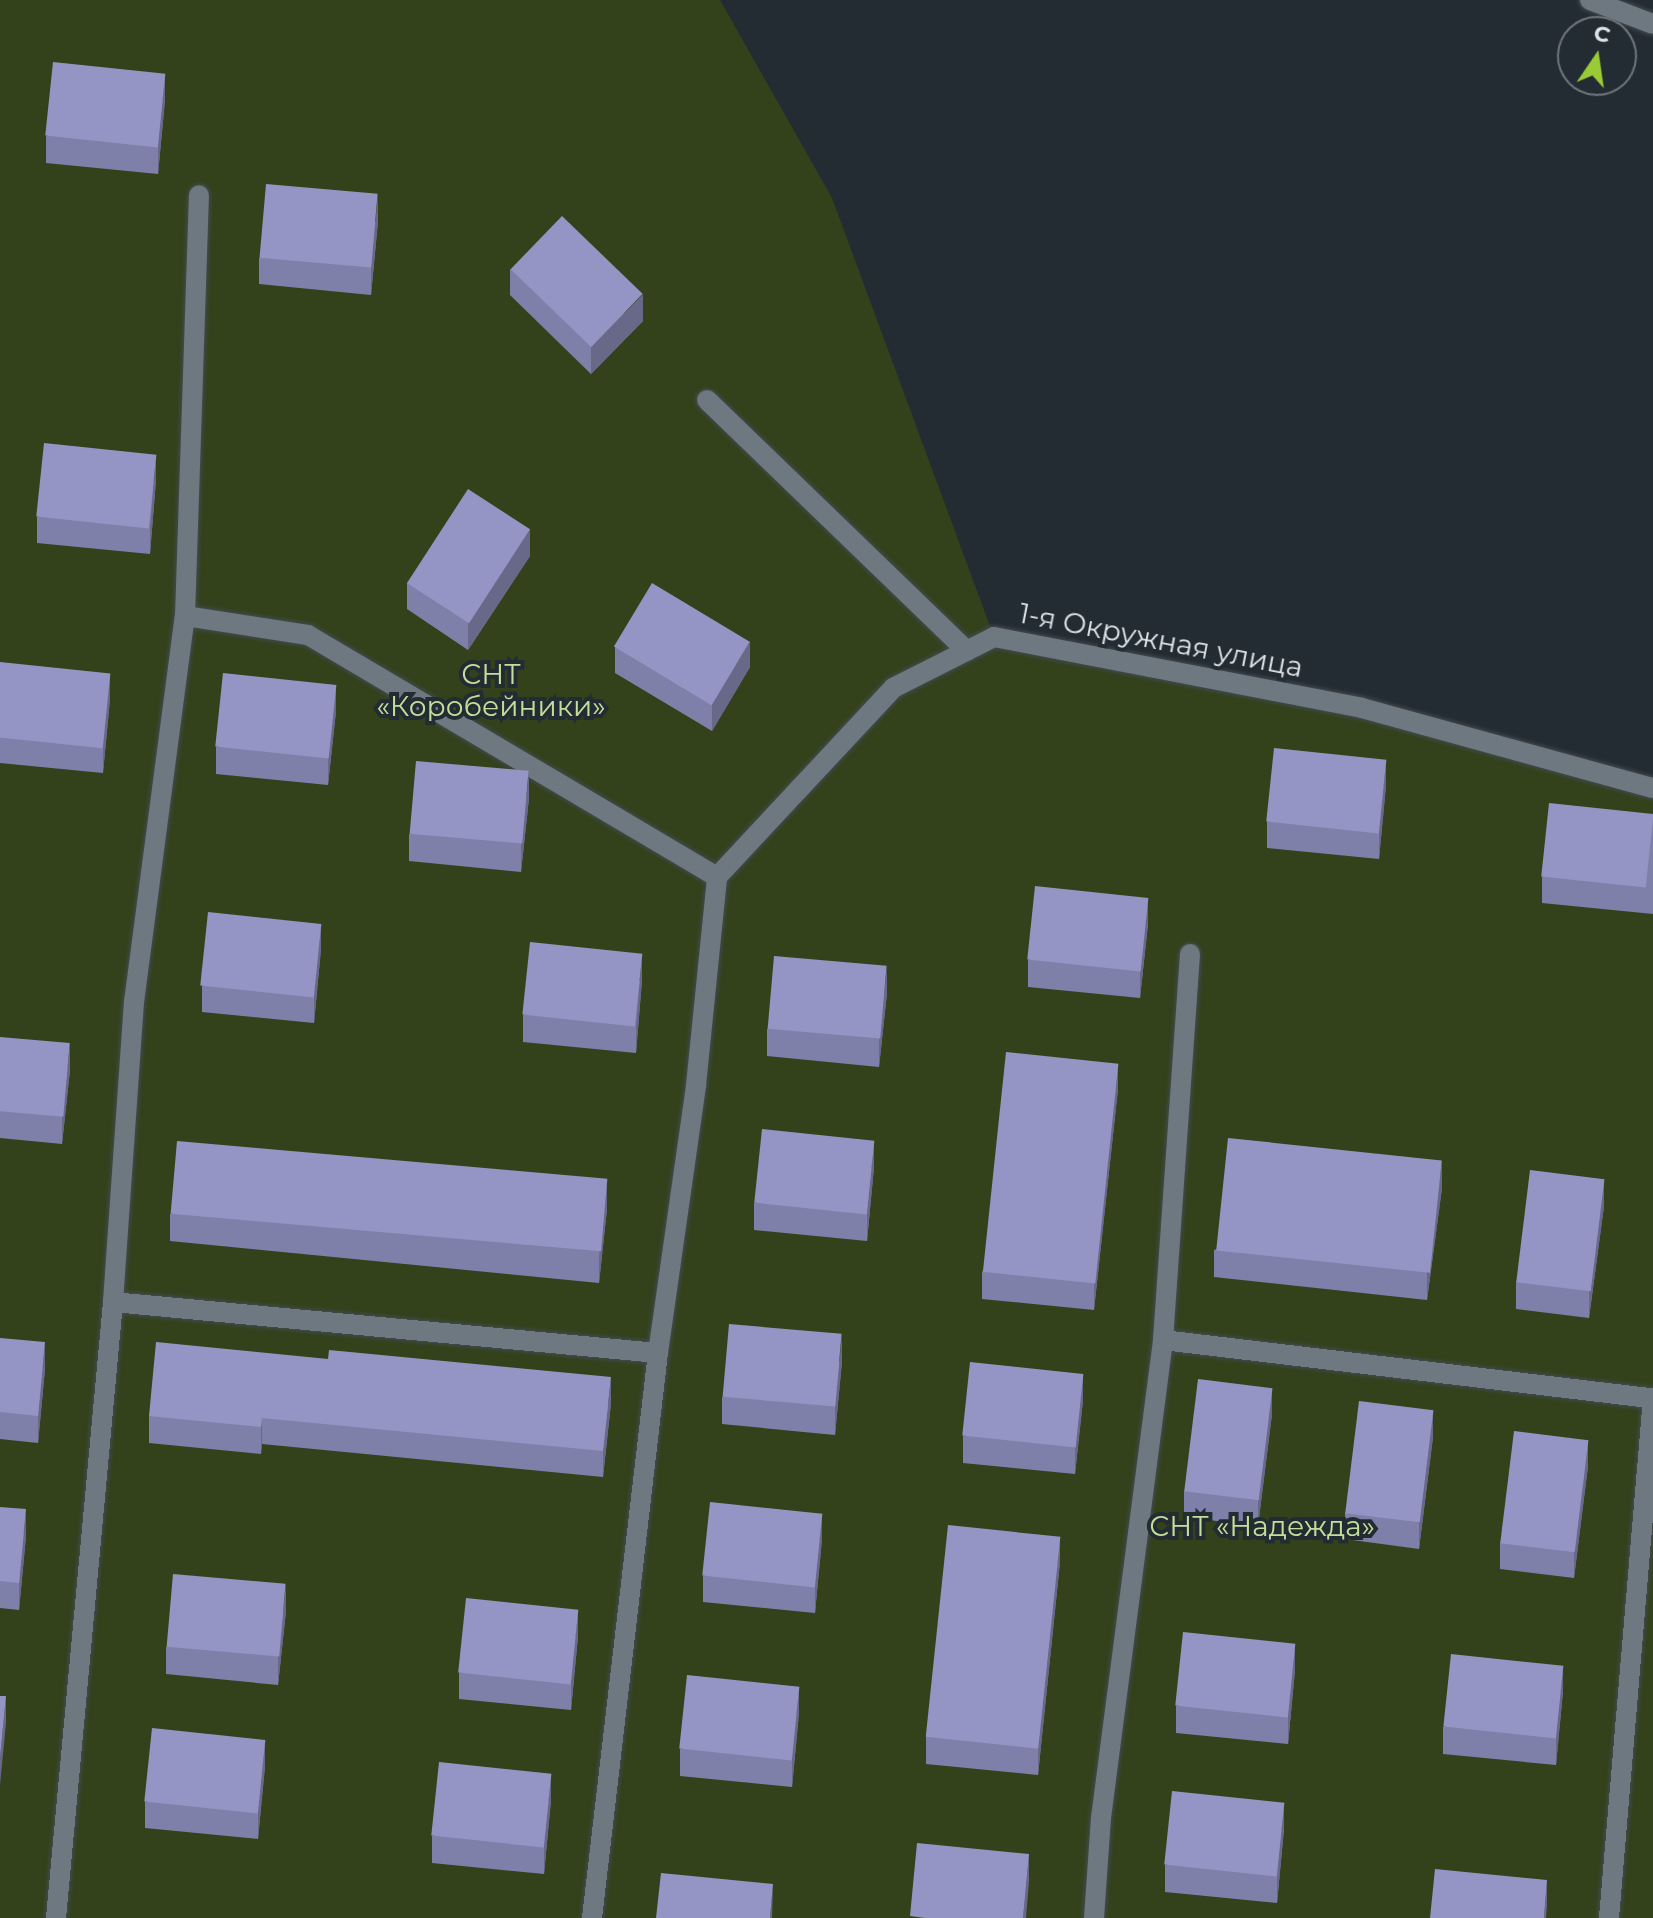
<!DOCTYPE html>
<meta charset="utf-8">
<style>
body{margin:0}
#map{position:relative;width:1653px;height:1918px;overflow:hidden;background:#242c33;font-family:Montserrat,sans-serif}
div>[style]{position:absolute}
.green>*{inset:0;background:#33421b}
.roads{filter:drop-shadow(0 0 2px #434a50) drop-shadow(0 0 2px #434a50)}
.lane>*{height:20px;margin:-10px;padding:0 10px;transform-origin:10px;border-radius:10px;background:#6e7880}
.street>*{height:20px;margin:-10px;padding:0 10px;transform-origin:10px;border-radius:10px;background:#6e7880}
.wall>*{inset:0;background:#7f80a9}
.shaded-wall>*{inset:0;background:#686889}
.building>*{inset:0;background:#9495c4;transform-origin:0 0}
span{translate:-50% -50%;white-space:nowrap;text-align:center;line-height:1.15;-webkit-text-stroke:8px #242c33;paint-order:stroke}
.street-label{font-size:28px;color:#dde3e7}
.park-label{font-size:28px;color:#c2df99}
.north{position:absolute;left:1557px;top:16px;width:80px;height:80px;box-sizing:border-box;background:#242c33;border:2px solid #6e757b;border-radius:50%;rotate:13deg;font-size:22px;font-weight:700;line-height:32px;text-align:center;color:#dde3e7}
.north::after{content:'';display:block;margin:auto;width:28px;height:36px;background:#99cb35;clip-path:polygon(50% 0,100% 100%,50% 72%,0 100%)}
</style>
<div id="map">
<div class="green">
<div style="clip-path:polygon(0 0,720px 0,832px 198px,994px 637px,1362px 708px,1653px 785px,1653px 1918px,0 1918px)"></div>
</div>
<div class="roads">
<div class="lane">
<div style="left:1590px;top:0;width:67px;rotate:20.9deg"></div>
</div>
<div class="street">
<div style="left:707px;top:400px;width:361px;rotate:44deg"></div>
<div style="left:185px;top:616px;width:124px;rotate:8.8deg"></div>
<div style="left:308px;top:635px;width:475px;rotate:30.6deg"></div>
<div style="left:717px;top:877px;width:258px;rotate:-47deg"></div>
<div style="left:893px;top:688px;width:113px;rotate:-26.8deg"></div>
<div style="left:994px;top:637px;width:375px;rotate:10.9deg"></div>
<div style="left:1362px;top:708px;width:302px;rotate:15.4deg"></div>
<div style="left:113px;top:1302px;width:547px;rotate:5.35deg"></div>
<div style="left:1163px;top:1340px;width:493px;rotate:6.8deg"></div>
<div style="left:56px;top:1918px;width:619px;rotate:-84.71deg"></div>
<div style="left:113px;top:1302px;width:301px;rotate:-86deg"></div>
<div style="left:134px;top:1002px;width:389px;rotate:-82.5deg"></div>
<div style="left:185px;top:616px;width:421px;rotate:-88.1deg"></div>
<div style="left:592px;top:1918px;width:569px;rotate:-83.34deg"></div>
<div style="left:658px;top:1353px;width:271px;rotate:-81.9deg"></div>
<div style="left:696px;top:1085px;width:209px;rotate:-84.2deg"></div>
<div style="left:1094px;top:1918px;width:100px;rotate:-86deg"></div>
<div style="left:1101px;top:1818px;width:482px;rotate:-82.6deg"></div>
<div style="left:1163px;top:1340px;width:387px;rotate:-86deg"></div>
<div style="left:1609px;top:1918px;width:522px;rotate:-85.16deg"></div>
</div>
</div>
<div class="wall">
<div style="clip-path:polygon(165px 100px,158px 174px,46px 163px,46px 136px)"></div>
<div style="clip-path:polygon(378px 221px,371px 295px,259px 284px,259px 258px)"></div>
<div style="clip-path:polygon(510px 269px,643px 321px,591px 374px,510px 295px)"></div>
<div style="clip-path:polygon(156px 480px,150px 554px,37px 543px,37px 517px)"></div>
<div style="clip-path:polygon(530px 556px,468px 650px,407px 609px,407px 583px)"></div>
<div style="clip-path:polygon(615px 647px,750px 667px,712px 731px,615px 673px)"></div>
<div style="clip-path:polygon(0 662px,110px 699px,103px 773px,0 763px)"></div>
<div style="clip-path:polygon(336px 711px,328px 785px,216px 774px,216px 747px)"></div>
<div style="clip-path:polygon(1386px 785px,1379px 859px,1267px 848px,1267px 822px)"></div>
<div style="clip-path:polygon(529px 798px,521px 872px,409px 861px,409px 834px)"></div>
<div style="clip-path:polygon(1653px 814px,1653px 914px,1542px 903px,1542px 877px)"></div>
<div style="clip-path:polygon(1148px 924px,1140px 998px,1028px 987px,1028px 960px)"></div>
<div style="clip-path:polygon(321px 949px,314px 1023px,202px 1012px,202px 986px)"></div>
<div style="clip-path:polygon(642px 980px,636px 1053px,523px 1042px,523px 1015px)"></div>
<div style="clip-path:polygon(887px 993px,879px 1067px,767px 1056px,767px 1029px)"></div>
<div style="clip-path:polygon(0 1037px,70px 1070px,62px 1144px,0 1138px)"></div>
<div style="clip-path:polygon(1118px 1089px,1094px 1310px,982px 1299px,982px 1272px)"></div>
<div style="clip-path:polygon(874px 1167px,867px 1241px,754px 1230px,754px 1203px)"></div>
<div style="clip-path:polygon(1442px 1188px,1427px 1300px,1214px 1277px,1214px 1250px)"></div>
<div style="clip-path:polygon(1604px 1206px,1589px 1318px,1516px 1309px,1516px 1282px)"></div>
<div style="clip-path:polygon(607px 1209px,599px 1283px,170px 1241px,170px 1214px)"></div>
<div style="clip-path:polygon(0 1338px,45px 1369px,38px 1443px,0 1439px)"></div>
<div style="clip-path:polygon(842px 1361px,835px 1435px,722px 1424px,722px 1397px)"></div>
<div style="clip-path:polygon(1083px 1400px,1075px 1474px,963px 1463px,963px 1436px)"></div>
<div style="clip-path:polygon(611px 1403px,603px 1477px,262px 1444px,261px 1454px,149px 1443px,149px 1416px)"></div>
<div style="clip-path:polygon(1272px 1414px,1258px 1526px,1184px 1517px,1184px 1491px)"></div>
<div style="clip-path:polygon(1433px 1437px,1419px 1549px,1345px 1539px,1345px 1513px)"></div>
<div style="clip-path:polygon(1588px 1466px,1574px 1578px,1500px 1569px,1500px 1543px)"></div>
<div style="clip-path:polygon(0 1507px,26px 1536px,19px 1610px,0 1608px)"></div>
<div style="clip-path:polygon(822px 1539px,815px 1613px,703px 1602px,703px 1576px)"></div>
<div style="clip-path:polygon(1060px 1562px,1038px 1775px,926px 1764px,926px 1737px)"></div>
<div style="clip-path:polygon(286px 1611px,278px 1685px,166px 1674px,166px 1647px)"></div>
<div style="clip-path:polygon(578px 1636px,571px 1710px,459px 1699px,459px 1673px)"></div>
<div style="clip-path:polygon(1295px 1670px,1288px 1744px,1176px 1733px,1176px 1706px)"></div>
<div style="clip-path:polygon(1563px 1691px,1556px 1765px,1443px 1754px,1443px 1727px)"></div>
<div style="clip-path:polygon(799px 1713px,792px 1787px,680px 1776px,680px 1749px)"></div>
<div style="clip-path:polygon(265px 1766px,258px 1839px,145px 1828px,145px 1802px)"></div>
<div style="clip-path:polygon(551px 1800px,544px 1874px,432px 1863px,432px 1836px)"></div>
<div style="clip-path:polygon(1284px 1829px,1277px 1903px,1165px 1892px,1165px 1865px)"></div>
</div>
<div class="shaded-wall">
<div style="clip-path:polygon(165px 73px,165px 100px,158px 174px,158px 147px)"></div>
<div style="clip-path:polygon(378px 194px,378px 221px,371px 295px,371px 268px)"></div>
<div style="clip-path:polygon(643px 294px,643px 321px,591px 374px,591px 347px)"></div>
<div style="clip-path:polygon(156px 454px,156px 480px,150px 554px,150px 528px)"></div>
<div style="clip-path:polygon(530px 529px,530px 556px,468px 650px,468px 623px)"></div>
<div style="clip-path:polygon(750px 641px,750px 667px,712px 731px,712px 704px)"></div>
<div style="clip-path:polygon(110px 673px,110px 699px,103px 773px,103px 747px)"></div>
<div style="clip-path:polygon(336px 684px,336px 711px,328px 785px,328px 758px)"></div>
<div style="clip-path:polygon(1386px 759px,1386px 785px,1379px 859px,1379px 833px)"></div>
<div style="clip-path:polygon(529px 771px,529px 798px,521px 872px,521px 845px)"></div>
<div style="clip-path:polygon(1148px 897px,1148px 924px,1140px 998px,1140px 971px)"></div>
<div style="clip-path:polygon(321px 923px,321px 949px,314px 1023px,314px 997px)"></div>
<div style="clip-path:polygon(642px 953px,642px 980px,636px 1053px,636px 1026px)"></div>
<div style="clip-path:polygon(887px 966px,887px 993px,879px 1067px,879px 1040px)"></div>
<div style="clip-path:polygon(70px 1043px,70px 1070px,62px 1144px,62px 1117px)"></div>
<div style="clip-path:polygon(1118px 1063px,1118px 1089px,1094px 1310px,1094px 1283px)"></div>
<div style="clip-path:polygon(874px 1140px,874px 1167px,867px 1241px,867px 1214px)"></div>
<div style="clip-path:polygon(1442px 1161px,1442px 1188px,1427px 1300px,1427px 1273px)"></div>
<div style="clip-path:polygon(1604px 1179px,1604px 1206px,1589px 1318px,1589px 1291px)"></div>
<div style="clip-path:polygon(607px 1182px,607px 1209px,599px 1283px,599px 1256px)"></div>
<div style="clip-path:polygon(842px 1334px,842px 1361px,835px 1435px,835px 1408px)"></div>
<div style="clip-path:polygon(45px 1342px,45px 1369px,38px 1443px,38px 1416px)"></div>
<div style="clip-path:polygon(1083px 1373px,1083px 1400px,1075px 1474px,1075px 1447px)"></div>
<div style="clip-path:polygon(611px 1377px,611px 1403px,603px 1477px,603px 1451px)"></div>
<div style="clip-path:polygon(1272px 1388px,1272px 1414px,1258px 1526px,1258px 1500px)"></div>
<div style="clip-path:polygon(1433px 1410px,1433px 1437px,1419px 1549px,1419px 1522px)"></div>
<div style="clip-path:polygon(262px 1418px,262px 1444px,261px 1454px,261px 1427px)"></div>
<div style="clip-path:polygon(1588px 1440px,1588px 1466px,1574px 1578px,1574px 1552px)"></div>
<div style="clip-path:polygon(26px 1509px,26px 1536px,19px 1610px,19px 1583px)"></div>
<div style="clip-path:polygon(822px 1513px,822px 1539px,815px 1613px,815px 1587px)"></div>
<div style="clip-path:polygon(1060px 1536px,1060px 1562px,1038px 1775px,1038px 1748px)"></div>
<div style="clip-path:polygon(286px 1584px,286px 1611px,278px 1685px,278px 1658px)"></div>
<div style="clip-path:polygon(578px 1609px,578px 1636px,571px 1710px,571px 1684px)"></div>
<div style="clip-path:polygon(1295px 1643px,1295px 1670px,1288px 1744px,1288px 1717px)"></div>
<div style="clip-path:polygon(1563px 1665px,1563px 1691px,1556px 1765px,1556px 1738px)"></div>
<div style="clip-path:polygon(799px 1686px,799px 1713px,792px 1787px,792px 1760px)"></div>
<div style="clip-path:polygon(6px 1696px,6px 1723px,0 1785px,0 1758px)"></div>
<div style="clip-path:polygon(265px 1740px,265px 1766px,258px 1839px,258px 1813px)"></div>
<div style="clip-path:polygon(551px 1773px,551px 1800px,544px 1874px,544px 1847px)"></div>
<div style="clip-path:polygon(1284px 1802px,1284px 1829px,1277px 1903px,1277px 1876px)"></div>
<div style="clip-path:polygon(1029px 1854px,1029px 1881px,1026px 1918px,1023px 1918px)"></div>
<div style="clip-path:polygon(1547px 1880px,1547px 1906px,1546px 1918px,1544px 1918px)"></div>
<div style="clip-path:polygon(773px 1884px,772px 1918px,770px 1918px)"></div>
</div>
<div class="building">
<div style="left:53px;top:62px;width:113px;height:74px;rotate:6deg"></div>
<div style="left:266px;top:184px;width:112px;height:74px;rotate:5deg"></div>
<div style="left:562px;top:216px;width:112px;height:74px;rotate:44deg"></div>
<div style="left:44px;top:443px;width:113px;height:74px;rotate:6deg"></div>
<div style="left:468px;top:489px;width:74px;height:112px;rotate:33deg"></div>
<div style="left:652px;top:583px;width:114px;height:74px;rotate:31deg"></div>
<div style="left:0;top:662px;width:111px;height:75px;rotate:6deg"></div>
<div style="left:223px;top:673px;width:114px;height:74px;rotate:6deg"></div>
<div style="left:1274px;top:748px;width:113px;height:74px;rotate:6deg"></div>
<div style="left:416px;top:761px;width:113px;height:73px;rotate:5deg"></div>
<div style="left:1549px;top:803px;width:105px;height:74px;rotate:6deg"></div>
<div style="left:1035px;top:886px;width:114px;height:74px;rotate:6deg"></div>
<div style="left:208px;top:912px;width:114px;height:74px;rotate:6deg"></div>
<div style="left:530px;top:942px;width:113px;height:73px;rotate:6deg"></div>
<div style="left:774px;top:956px;width:113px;height:73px;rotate:5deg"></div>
<div style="left:0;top:1037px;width:70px;height:74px;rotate:5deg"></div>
<div style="left:1006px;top:1052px;width:113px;height:221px;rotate:6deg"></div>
<div style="left:762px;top:1129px;width:113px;height:74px;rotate:6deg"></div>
<div style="left:1228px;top:1138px;width:215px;height:113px;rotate:6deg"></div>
<div style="left:177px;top:1141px;width:432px;height:73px;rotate:5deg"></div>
<div style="left:1530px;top:1170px;width:75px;height:113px;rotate:7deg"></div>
<div style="left:729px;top:1324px;width:113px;height:73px;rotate:5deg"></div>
<div style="clip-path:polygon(0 1338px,45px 1342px,38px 1416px,0 1412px)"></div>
<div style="clip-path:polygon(156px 1342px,328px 1359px,329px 1350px,611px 1377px,603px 1451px,262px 1418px,261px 1427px,149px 1416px)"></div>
<div style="left:970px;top:1362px;width:114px;height:74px;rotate:6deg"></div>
<div style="left:1198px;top:1379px;width:75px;height:113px;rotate:7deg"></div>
<div style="left:1359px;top:1401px;width:75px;height:113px;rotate:7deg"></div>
<div style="left:1514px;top:1431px;width:75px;height:113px;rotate:7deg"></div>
<div style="left:710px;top:1502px;width:113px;height:74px;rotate:6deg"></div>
<div style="clip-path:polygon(0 1507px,26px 1509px,19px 1583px,0 1581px)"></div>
<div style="left:948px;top:1525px;width:113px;height:213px;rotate:6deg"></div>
<div style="left:173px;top:1574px;width:113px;height:73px;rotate:5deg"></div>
<div style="left:466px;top:1598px;width:113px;height:75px;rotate:6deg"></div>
<div style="left:1183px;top:1632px;width:113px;height:74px;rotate:6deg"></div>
<div style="left:1451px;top:1654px;width:113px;height:73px;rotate:6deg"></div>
<div style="left:687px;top:1675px;width:113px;height:74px;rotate:6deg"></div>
<div style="clip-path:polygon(0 1696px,6px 1696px,0 1758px)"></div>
<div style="left:152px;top:1728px;width:114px;height:74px;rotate:6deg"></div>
<div style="left:439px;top:1762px;width:113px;height:74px;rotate:6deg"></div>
<div style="left:1172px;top:1791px;width:113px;height:74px;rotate:6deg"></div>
<div style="clip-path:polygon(917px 1843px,1029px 1854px,1023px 1918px,925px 1918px,910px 1916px)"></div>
<div style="clip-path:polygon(1435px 1869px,1547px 1880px,1544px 1918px,1430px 1918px)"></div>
<div style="clip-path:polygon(661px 1873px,773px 1884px,770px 1918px,656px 1918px)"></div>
</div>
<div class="street-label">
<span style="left:1161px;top:640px;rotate:11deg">1-я Окружная улица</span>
</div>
<div class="park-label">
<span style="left:491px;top:690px">СНТ<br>«Коробейники»</span>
<span style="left:1262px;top:1526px">СНТ «Надежда»</span>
</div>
<div class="north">С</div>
</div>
